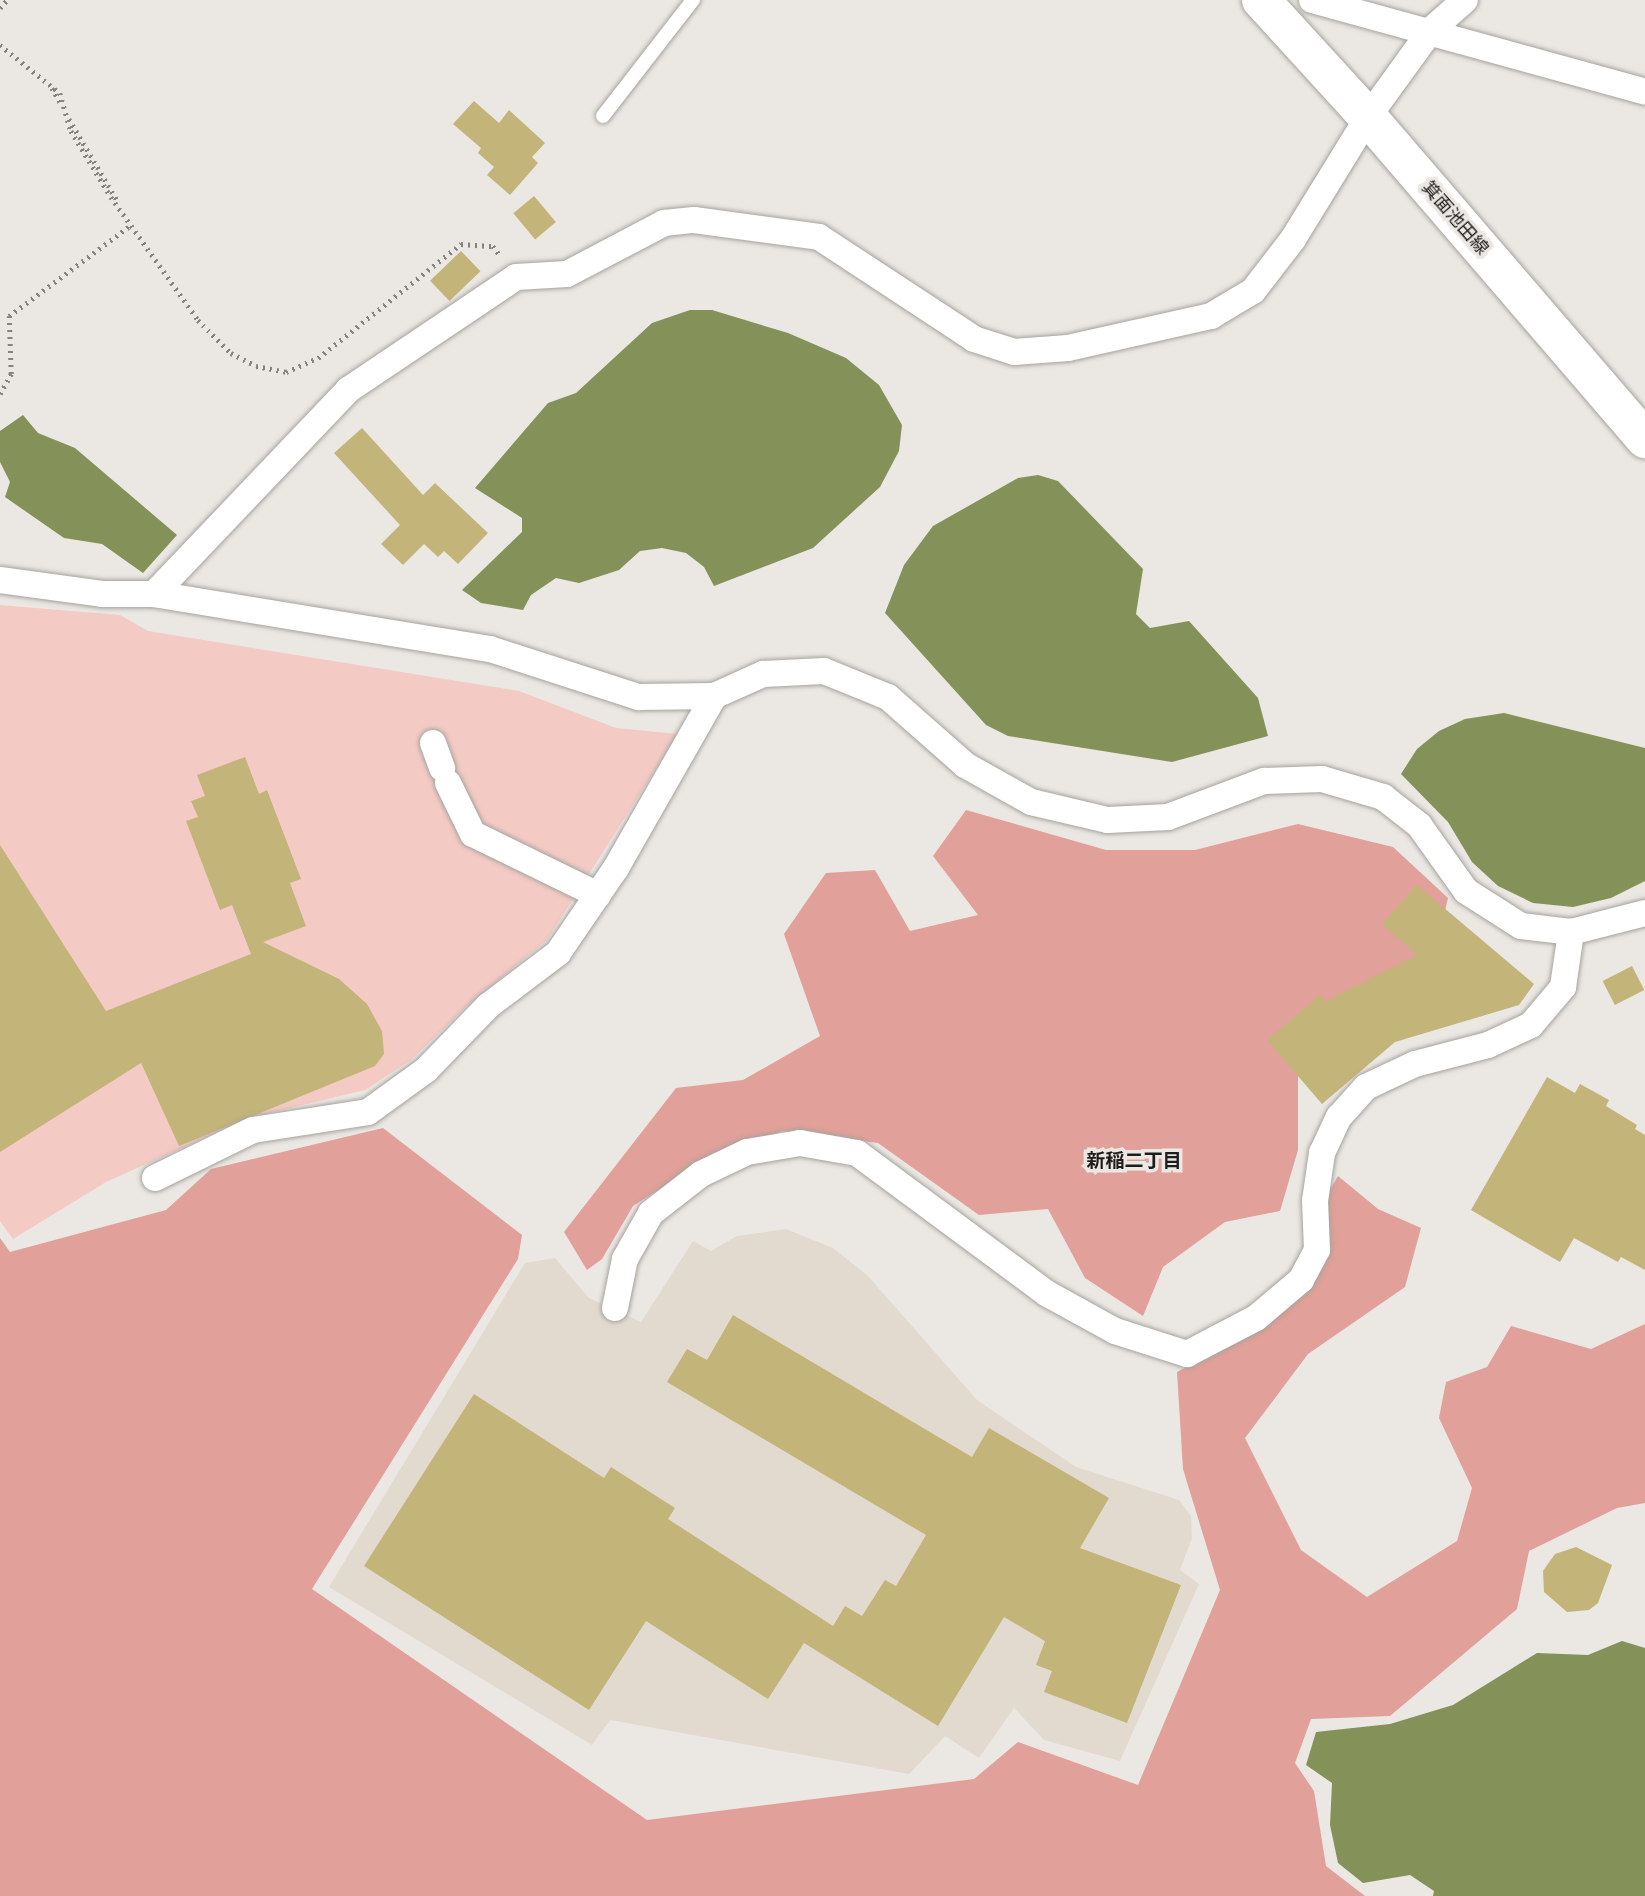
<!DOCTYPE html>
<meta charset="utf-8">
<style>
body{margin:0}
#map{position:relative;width:1645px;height:1896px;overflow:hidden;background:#ebe7e3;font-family:"DM Sans","Noto Sans JP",sans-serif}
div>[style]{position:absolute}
.built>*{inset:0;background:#e3dacf}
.green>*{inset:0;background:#f4cac5}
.forest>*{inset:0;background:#e1a099}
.water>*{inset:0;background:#849159}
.building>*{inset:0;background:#c3b479;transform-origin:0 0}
.path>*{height:4.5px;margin-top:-2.25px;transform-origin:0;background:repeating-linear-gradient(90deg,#85827f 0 2px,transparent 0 7px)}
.roads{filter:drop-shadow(0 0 2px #a6a39e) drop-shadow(0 0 2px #a6a39e)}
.service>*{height:14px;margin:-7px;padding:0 7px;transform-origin:7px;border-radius:7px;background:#fff}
.minor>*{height:26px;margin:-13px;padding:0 13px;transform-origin:13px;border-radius:13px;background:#fff}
.primary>*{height:38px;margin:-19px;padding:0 19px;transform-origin:19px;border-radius:19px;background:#fff}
span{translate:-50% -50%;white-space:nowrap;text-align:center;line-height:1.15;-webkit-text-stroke:7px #ebe7e3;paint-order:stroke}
.street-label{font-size:18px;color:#1e1d1b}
.neighbourhood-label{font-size:19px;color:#1e1d1b;font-weight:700}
</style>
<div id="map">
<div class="built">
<div style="clip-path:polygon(786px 1229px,833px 1248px,867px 1275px,977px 1400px,1076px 1467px,1179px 1500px,1191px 1516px,1192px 1538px,1180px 1570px,1199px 1584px,1120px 1761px,1044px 1740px,1014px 1708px,979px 1758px,945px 1736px,909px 1774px,610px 1720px,592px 1745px,329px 1587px,525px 1263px,555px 1258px,589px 1298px,641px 1322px,693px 1241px,711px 1251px,737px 1236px)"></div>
</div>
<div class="green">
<div style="clip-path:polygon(0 605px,120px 615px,148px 631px,519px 691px,616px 728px,678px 734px,547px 940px,468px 1005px,411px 1060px,365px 1090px,249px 1118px,106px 1182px,13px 1239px,0 1221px)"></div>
</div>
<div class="forest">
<div style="clip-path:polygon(966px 810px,1106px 850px,1195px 850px,1298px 824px,1393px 847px,1448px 898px,1436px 949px,1298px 1047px,1298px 1150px,1280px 1211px,1225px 1222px,1163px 1267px,1143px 1316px,1085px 1278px,1048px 1209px,979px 1215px,878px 1143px,782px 1131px,680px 1176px,633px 1206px,602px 1259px,587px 1270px,564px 1232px,676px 1088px,743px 1080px,820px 1036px,784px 934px,826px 873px,875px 870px,910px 931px,978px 915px,933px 856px)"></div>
<div style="clip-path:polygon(383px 1128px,522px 1235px,518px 1259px,312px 1589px,647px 1820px,974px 1779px,1018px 1742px,1138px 1785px,1220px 1590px,1183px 1469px,1177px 1372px,1263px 1327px,1307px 1286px,1324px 1200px,1338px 1176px,1378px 1209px,1421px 1228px,1405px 1287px,1308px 1354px,1245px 1438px,1301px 1550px,1367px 1597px,1457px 1541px,1472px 1488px,1439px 1418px,1446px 1382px,1487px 1367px,1511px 1326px,1591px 1349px,1645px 1324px,1645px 1503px,1617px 1508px,1529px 1551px,1517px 1609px,1390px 1716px,1311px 1719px,1295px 1763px,1314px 1791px,1326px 1866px,1365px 1896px,0 1896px,0 1238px,10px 1252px,166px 1210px,211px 1169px)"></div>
</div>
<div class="water">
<div style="clip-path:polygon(690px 310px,712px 310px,788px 333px,846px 358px,879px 385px,902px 425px,899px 451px,880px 487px,813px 548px,714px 586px,704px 567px,686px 553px,662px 548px,640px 551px,619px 570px,579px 583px,556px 578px,531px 595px,523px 610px,481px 603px,462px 590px,522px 532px,522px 518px,475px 488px,548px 403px,576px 393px,652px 323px)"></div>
<div style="clip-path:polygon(23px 415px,38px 433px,75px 448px,177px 535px,143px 573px,102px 544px,64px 538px,5px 497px,10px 482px,0 462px,0 431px)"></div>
<div style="clip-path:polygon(1038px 475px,1058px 481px,1143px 569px,1136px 614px,1150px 628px,1189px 621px,1258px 698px,1268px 736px,1172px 762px,1008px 736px,986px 725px,885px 613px,904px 565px,933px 526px,1018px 478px)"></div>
<div style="clip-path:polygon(1504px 713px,1645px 748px,1645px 881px,1611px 898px,1573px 907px,1533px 903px,1498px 886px,1472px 862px,1448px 822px,1401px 774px,1417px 749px,1439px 731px,1465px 719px)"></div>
<div style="clip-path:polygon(1622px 1641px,1645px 1648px,1645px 1896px,1433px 1896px,1434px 1891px,1410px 1875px,1363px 1883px,1338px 1863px,1330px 1825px,1332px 1783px,1306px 1765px,1316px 1732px,1390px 1724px,1453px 1705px,1537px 1653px,1588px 1655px)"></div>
</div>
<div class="building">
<div style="clip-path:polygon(474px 101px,499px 123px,509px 110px,545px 143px,532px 157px,538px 163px,510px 195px,487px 175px,494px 167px,478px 153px,481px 148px,453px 124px)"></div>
<div style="left:534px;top:196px;width:34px;height:27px;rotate:50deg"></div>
<div style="left:461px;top:251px;width:28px;height:43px;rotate:46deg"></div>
<div style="clip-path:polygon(362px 428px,423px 495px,435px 483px,488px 533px,458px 564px,444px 551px,438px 557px,424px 544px,403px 565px,381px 544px,400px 525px,334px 453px)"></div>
<div style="clip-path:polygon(245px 757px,259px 794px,267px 790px,301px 879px,290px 883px,306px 926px,263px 942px,339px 979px,367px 1004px,382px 1031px,384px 1054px,375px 1066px,179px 1146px,141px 1063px,0 1152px,0 845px,106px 1011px,251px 954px,232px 905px,220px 910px,186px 821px,198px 817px,191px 801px,205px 796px,197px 775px)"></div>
<div style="clip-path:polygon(1417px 885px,1534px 984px,1519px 1005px,1395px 1042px,1322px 1104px,1267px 1040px,1320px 995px,1326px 1001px,1417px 955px,1382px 924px)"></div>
<div style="left:1632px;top:966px;width:27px;height:33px;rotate:63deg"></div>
<div style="clip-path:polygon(1547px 1077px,1575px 1093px,1580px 1084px,1609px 1100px,1606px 1106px,1637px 1125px,1635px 1129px,1645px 1135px,1645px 1270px,1621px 1257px,1618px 1262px,1574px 1238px,1560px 1262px,1471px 1210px)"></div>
<div style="clip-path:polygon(733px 1315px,972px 1457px,989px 1428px,1109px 1498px,1080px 1548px,1181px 1585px,1127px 1723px,1044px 1692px,1052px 1671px,1036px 1665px,1045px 1641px,1004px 1617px,938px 1726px,804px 1643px,768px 1699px,646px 1621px,589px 1710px,364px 1566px,474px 1394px,604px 1478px,611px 1467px,675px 1508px,668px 1519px,833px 1626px,845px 1606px,862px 1616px,885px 1580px,896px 1586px,926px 1535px,667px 1382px,687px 1349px,707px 1360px)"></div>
<div style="clip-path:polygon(1576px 1547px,1612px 1565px,1598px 1603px,1589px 1610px,1567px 1612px,1544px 1592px,1543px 1571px,1555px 1554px)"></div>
</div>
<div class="path">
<div style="left:0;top:8px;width:11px;rotate:-49deg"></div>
<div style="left:0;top:45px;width:77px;rotate:38.7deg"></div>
<div style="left:60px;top:93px;width:40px;rotate:74deg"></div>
<div style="left:71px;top:131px;width:77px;rotate:58.8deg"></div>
<div style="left:111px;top:197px;width:151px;rotate:54.7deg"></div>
<div style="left:198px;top:320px;width:47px;rotate:45deg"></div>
<div style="left:231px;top:353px;width:28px;rotate:27deg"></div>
<div style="left:256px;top:366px;width:31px;rotate:11deg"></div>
<div style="left:286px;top:372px;width:35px;rotate:-24deg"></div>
<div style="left:318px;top:358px;width:183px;rotate:-38.6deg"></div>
<div style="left:461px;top:244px;width:32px;rotate:4deg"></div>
<div style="left:493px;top:246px;width:10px;rotate:53deg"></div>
<div style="left:52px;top:88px;width:20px;rotate:60deg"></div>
<div style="left:69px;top:119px;width:96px;rotate:59.4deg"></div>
<div style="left:0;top:394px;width:23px;rotate:-61deg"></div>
<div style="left:11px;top:374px;width:58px;rotate:-92deg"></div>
<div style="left:9px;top:316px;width:152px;rotate:-36.7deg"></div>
</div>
<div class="roads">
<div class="service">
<div style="left:603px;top:116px;width:147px;rotate:-52.2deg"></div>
</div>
<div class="minor">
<div style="left:1312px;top:0;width:345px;rotate:15.4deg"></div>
<div style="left:0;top:580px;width:103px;rotate:7.8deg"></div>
<div style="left:102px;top:594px;width:52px"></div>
<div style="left:154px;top:594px;width:340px;rotate:9.3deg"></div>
<div style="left:490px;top:649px;width:157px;rotate:17.9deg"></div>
<div style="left:639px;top:697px;width:75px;rotate:-0.8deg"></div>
<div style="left:714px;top:696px;width:54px;rotate:-24.2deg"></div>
<div style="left:763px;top:674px;width:61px;rotate:-2.8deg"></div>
<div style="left:824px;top:671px;width:69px;rotate:22.1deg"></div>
<div style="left:888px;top:697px;width:103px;rotate:41.4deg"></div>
<div style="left:965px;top:765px;width:76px;rotate:29.3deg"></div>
<div style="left:1031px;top:802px;width:79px;rotate:13.2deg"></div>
<div style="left:1108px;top:820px;width:60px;rotate:-2.9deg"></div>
<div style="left:1168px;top:817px;width:103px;rotate:-20.6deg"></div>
<div style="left:1264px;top:781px;width:58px;rotate:-2deg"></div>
<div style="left:1322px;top:779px;width:64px;rotate:16.4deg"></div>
<div style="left:1383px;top:797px;width:46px;rotate:37.9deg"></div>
<div style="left:1419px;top:825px;width:81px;rotate:54.5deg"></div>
<div style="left:1466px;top:891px;width:65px;rotate:32.5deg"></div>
<div style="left:1521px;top:926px;width:50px;rotate:6.8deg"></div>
<div style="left:1571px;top:932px;width:76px;rotate:-14.4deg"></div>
<div style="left:154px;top:594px;width:282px;rotate:-46.4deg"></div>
<div style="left:348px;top:390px;width:202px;rotate:-33.9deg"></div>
<div style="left:516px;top:277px;width:51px;rotate:-3.4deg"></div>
<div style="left:567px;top:274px;width:110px;rotate:-27.7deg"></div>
<div style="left:664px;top:223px;width:30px;rotate:-6deg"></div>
<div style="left:694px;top:220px;width:126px;rotate:7.7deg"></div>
<div style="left:819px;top:237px;width:186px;rotate:33.3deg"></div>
<div style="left:974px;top:339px;width:42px;rotate:18deg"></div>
<div style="left:1014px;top:352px;width:54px;rotate:-4.2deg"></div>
<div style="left:1068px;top:348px;width:147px;rotate:-12.6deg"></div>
<div style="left:1211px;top:316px;width:49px;rotate:-30.8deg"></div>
<div style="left:1253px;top:291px;width:66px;rotate:-52.4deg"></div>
<div style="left:1293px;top:239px;width:143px;rotate:-58.4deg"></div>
<div style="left:1368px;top:117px;width:107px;rotate:-54.1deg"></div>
<div style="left:1431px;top:30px;width:45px;rotate:-41.4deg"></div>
<div style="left:433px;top:743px;width:27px;rotate:70deg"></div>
<div style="left:448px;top:783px;width:57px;rotate:63.9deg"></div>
<div style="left:473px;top:834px;width:139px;rotate:26deg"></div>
<div style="left:155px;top:1178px;width:109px;rotate:-26.1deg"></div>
<div style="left:253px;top:1130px;width:116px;rotate:-8.9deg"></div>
<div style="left:368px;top:1112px;width:72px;rotate:-35.9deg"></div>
<div style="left:426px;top:1070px;width:89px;rotate:-45.9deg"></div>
<div style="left:488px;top:1006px;width:88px;rotate:-37.1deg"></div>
<div style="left:558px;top:953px;width:103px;rotate:-55.7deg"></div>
<div style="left:616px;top:868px;width:198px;rotate:-60.3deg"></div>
<div style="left:615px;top:1308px;width:50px;rotate:-78.5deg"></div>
<div style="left:625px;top:1259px;width:53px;rotate:-60.5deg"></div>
<div style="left:651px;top:1213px;width:63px;rotate:-38deg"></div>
<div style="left:701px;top:1174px;width:51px;rotate:-25.6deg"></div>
<div style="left:747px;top:1152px;width:54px;rotate:-9.6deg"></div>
<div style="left:800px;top:1143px;width:58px;rotate:10deg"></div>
<div style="left:857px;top:1153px;width:235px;rotate:36.5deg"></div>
<div style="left:1046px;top:1293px;width:79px;rotate:28.8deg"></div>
<div style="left:1115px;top:1331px;width:76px;rotate:17.7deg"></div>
<div style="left:1187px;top:1354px;width:78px;rotate:-27.6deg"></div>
<div style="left:1256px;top:1318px;width:59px;rotate:-40.2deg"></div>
<div style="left:1301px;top:1280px;width:34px;rotate:-62deg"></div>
<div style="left:1317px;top:1250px;width:49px;rotate:-92.3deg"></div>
<div style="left:1315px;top:1201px;width:49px;rotate:-81.7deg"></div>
<div style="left:1322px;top:1153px;width:40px;rotate:-65deg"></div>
<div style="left:1339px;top:1117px;width:40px;rotate:-48deg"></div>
<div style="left:1366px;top:1087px;width:54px;rotate:-25.1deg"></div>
<div style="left:1415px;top:1064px;width:75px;rotate:-14.6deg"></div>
<div style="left:1488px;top:1045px;width:47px;rotate:-24.9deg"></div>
<div style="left:1531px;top:1025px;width:50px;rotate:-49.9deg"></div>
<div style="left:1563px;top:987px;width:56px;rotate:-81.7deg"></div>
</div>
<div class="primary">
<div style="left:1261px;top:0;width:159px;rotate:47.6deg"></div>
<div style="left:1368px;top:117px;width:425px;rotate:49.3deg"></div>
</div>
</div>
<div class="street-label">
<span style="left:1455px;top:218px;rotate:49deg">箕面池田線</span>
</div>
<div class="neighbourhood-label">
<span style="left:1134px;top:1161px">新稲二丁目</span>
</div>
</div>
